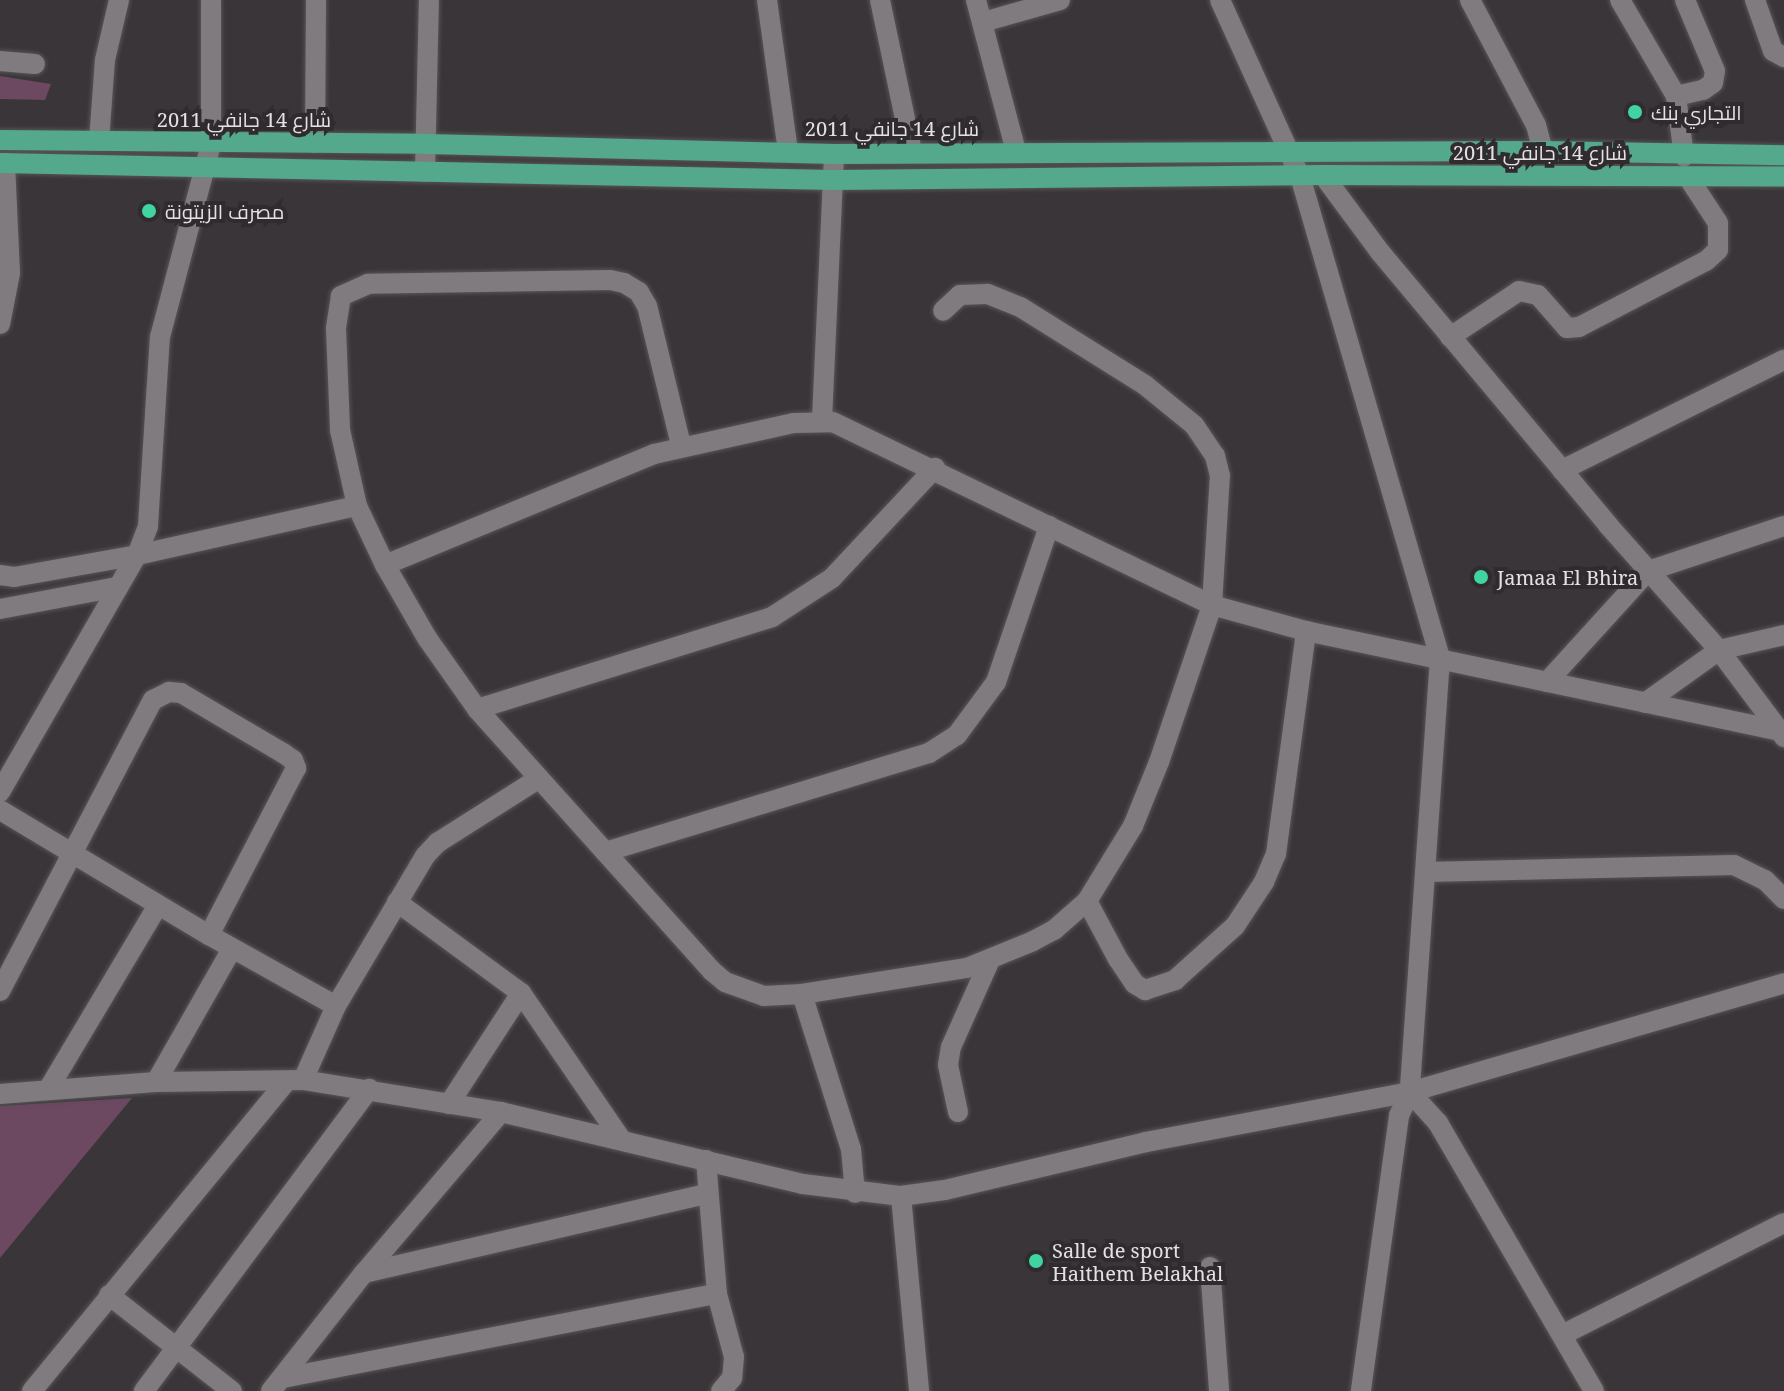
<!DOCTYPE html>
<meta charset="utf-8">
<style>
body{margin:0}
#map{position:relative;width:1784px;height:1391px;overflow:hidden;background:#393538;font-family:"Noto Serif",Cairo,serif}
div>[style]{position:absolute}
.green>*{inset:0;background:#6c4861}
.roads{filter:drop-shadow(0 0 2px #575456) drop-shadow(0 0 2px #575456)}
.minor>*{height:20px;margin:-10px;padding:0 10px;transform-origin:10px;border-radius:10px;background:#807b7e}
.major>*{height:20px;margin:-10px;padding:0 10px;transform-origin:10px;border-radius:10px;background:#54a88c}
.dots>*{width:22px;height:22px;translate:-50% -50%;box-sizing:border-box;border:4px solid #2f2b2e;border-radius:50%}
span{translate:-50% -50%;white-space:nowrap;text-align:center;line-height:1.15;-webkit-text-stroke:8px #2f2b2e;paint-order:stroke}
.poi-label{font-size:20px;color:#e3e1e2}
.left{translate:0 -50%;text-align:left}
.street-label{font-size:20px;color:#e3e1e2}
</style>
<div id="map">
<div class="green">
<div style="clip-path:polygon(0 76px,51px 84px,45px 100px,0 99px)"></div>
<div style="clip-path:polygon(132px 1098px,0 1258px,0 1106px)"></div>
</div>
<div class="roads">
<div class="minor">
<div style="left:767px;top:0;width:153px;rotate:82.1deg"></div>
<div style="left:880px;top:0;width:155px;rotate:78.1deg"></div>
<div style="left:976px;top:0;width:156px;rotate:75.2deg"></div>
<div style="left:1220px;top:0;width:193px;rotate:65.6deg"></div>
<div style="left:1300px;top:176px;width:502px;rotate:73.8deg"></div>
<div style="left:1440px;top:658px;width:435px;rotate:94deg"></div>
<div style="left:1410px;top:1092px;width:26px;rotate:115deg"></div>
<div style="left:1399px;top:1116px;width:278px;rotate:97.9deg"></div>
<div style="left:1470px;top:0;width:141px;rotate:62.2deg"></div>
<div style="left:1536px;top:125px;width:27px;rotate:75deg"></div>
<div style="left:1620px;top:0;width:111px;rotate:59.7deg"></div>
<div style="left:1676px;top:96px;width:61px;rotate:82.4deg"></div>
<div style="left:1755px;top:0;width:54px;rotate:70.6deg"></div>
<div style="left:1773px;top:51px;width:13px;rotate:29deg"></div>
<div style="left:983px;top:22px;width:80px;rotate:-15.9deg"></div>
<div style="left:0;top:61px;width:35px;rotate:5deg"></div>
<div style="left:1676px;top:96px;width:28px;rotate:-13deg"></div>
<div style="left:1703px;top:90px;width:12px;rotate:-35deg"></div>
<div style="left:1713px;top:83px;width:12px;rotate:-81deg"></div>
<div style="left:1715px;top:71px;width:77px;rotate:-112.9deg"></div>
<div style="left:99px;top:141px;width:81px;rotate:-85.8deg"></div>
<div style="left:105px;top:60px;width:62px;rotate:-76.9deg"></div>
<div style="left:315px;top:143px;width:143px;rotate:-89.6deg"></div>
<div style="left:425px;top:172px;width:172px;rotate:-88.7deg"></div>
<div style="left:1323px;top:175px;width:96px;rotate:53.5deg"></div>
<div style="left:1380px;top:252px;width:356px;rotate:50.1deg"></div>
<div style="left:1608px;top:525px;width:167px;rotate:48.4deg"></div>
<div style="left:1719px;top:650px;width:109px;rotate:53.2deg"></div>
<div style="left:0;top:324px;width:52px;rotate:-78.9deg"></div>
<div style="left:10px;top:273px;width:110px;rotate:-92.6deg"></div>
<div style="left:1450px;top:337px;width:83px;rotate:-33.7deg"></div>
<div style="left:1519px;top:291px;width:19px;rotate:12deg"></div>
<div style="left:1538px;top:295px;width:44px;rotate:48.7deg"></div>
<div style="left:1567px;top:328px;width:12px;rotate:-5deg"></div>
<div style="left:1579px;top:327px;width:143px;rotate:-27.5deg"></div>
<div style="left:1706px;top:261px;width:16px;rotate:-43deg"></div>
<div style="left:1718px;top:250px;width:27px;rotate:-90deg"></div>
<div style="left:1718px;top:223px;width:55px;rotate:-123.1deg"></div>
<div style="left:822px;top:420px;width:266px;rotate:-87.4deg"></div>
<div style="left:681px;top:445px;width:143px;rotate:-103.7deg"></div>
<div style="left:647px;top:306px;width:16px;rotate:-120deg"></div>
<div style="left:639px;top:292px;width:17px;rotate:-149deg"></div>
<div style="left:624px;top:283px;width:14px;rotate:-168deg"></div>
<div style="left:610px;top:280px;width:242px;rotate:179.1deg"></div>
<div style="left:368px;top:284px;width:30px;rotate:156deg"></div>
<div style="left:341px;top:296px;width:33px;rotate:99deg"></div>
<div style="left:336px;top:329px;width:101px;rotate:87.7deg"></div>
<div style="left:340px;top:430px;width:78px;rotate:77.4deg"></div>
<div style="left:357px;top:506px;width:65px;rotate:64.6deg"></div>
<div style="left:385px;top:565px;width:84px;rotate:60.1deg"></div>
<div style="left:427px;top:638px;width:87px;rotate:54.8deg"></div>
<div style="left:477px;top:709px;width:352px;rotate:48.1deg"></div>
<div style="left:712px;top:971px;width:17px;rotate:40deg"></div>
<div style="left:725px;top:982px;width:41px;rotate:19.7deg"></div>
<div style="left:764px;top:996px;width:38px;rotate:-3deg"></div>
<div style="left:802px;top:994px;width:167px;rotate:-9deg"></div>
<div style="left:967px;top:968px;width:71px;rotate:-22.2deg"></div>
<div style="left:1033px;top:941px;width:24px;rotate:-28deg"></div>
<div style="left:1054px;top:930px;width:44px;rotate:-41.3deg"></div>
<div style="left:1087px;top:901px;width:88px;rotate:-58.5deg"></div>
<div style="left:1133px;top:826px;width:69px;rotate:-67.9deg"></div>
<div style="left:1159px;top:762px;width:166px;rotate:-71.3deg"></div>
<div style="left:1212px;top:605px;width:129px;rotate:-86.5deg"></div>
<div style="left:1220px;top:476px;width:21px;rotate:-104deg"></div>
<div style="left:1215px;top:456px;width:37px;rotate:-124deg"></div>
<div style="left:1194px;top:425px;width:63px;rotate:-140.8deg"></div>
<div style="left:1145px;top:385px;width:147px;rotate:-148deg"></div>
<div style="left:1020px;top:307px;width:35px;rotate:-158deg"></div>
<div style="left:987px;top:294px;width:27px;rotate:178deg"></div>
<div style="left:960px;top:295px;width:23px;rotate:137deg"></div>
<div style="left:1562px;top:470px;width:248px;rotate:-26.4deg"></div>
<div style="left:385px;top:565px;width:291px;rotate:-22.4deg"></div>
<div style="left:654px;top:454px;width:143px;rotate:-12.5deg"></div>
<div style="left:794px;top:423px;width:39px;rotate:-1deg"></div>
<div style="left:833px;top:422px;width:421px;rotate:25.8deg"></div>
<div style="left:1212px;top:605px;width:98px;rotate:15.5deg"></div>
<div style="left:1306px;top:631px;width:489px;rotate:11.9deg"></div>
<div style="left:0;top:575px;width:14px;rotate:8deg"></div>
<div style="left:14px;top:577px;width:125px;rotate:-10.1deg"></div>
<div style="left:137px;top:555px;width:225px;rotate:-12.6deg"></div>
<div style="left:0;top:609px;width:120px;rotate:-10.6deg"></div>
<div style="left:1547px;top:682px;width:150px;rotate:-47.7deg"></div>
<div style="left:1648px;top:571px;width:143px;rotate:-18.3deg"></div>
<div style="left:1645px;top:703px;width:91px;rotate:-35.6deg"></div>
<div style="left:1719px;top:650px;width:67px;rotate:-13deg"></div>
<div style="left:477px;top:709px;width:309px;rotate:-17.3deg"></div>
<div style="left:772px;top:617px;width:72px;rotate:-33deg"></div>
<div style="left:832px;top:578px;width:151px;rotate:-46.9deg"></div>
<div style="left:0;top:792px;width:274px;rotate:-60deg"></div>
<div style="left:137px;top:555px;width:31px;rotate:-69deg"></div>
<div style="left:148px;top:526px;width:189px;rotate:-86.4deg"></div>
<div style="left:160px;top:337px;width:200px;rotate:-75.2deg"></div>
<div style="left:211px;top:144px;width:144px;rotate:-90deg"></div>
<div style="left:0;top:810px;width:244px;rotate:30.9deg"></div>
<div style="left:209px;top:935px;width:145px;rotate:29.2deg"></div>
<div style="left:605px;top:852px;width:339px;rotate:-17deg"></div>
<div style="left:929px;top:753px;width:33px;rotate:-33deg"></div>
<div style="left:957px;top:735px;width:66px;rotate:-53.7deg"></div>
<div style="left:996px;top:682px;width:165px;rotate:-71.2deg"></div>
<div style="left:1425px;top:872px;width:309px;rotate:-1.3deg"></div>
<div style="left:1734px;top:865px;width:34px;rotate:26deg"></div>
<div style="left:1765px;top:880px;width:27px;rotate:45deg"></div>
<div style="left:1087px;top:901px;width:66px;rotate:61.9deg"></div>
<div style="left:1118px;top:959px;width:30px;rotate:56deg"></div>
<div style="left:1135px;top:984px;width:12px;rotate:31deg"></div>
<div style="left:1145px;top:990px;width:32px;rotate:-18deg"></div>
<div style="left:1175px;top:980px;width:81px;rotate:-42deg"></div>
<div style="left:1235px;top:926px;width:53px;rotate:-56.6deg"></div>
<div style="left:1264px;top:882px;width:30px;rotate:-67deg"></div>
<div style="left:1276px;top:854px;width:225px;rotate:-82.3deg"></div>
<div style="left:397px;top:902px;width:154px;rotate:36.3deg"></div>
<div style="left:521px;top:993px;width:177px;rotate:55.6deg"></div>
<div style="left:0;top:991px;width:329px;rotate:-62.3deg"></div>
<div style="left:153px;top:700px;width:18px;rotate:-27deg"></div>
<div style="left:169px;top:692px;width:12px;rotate:5deg"></div>
<div style="left:181px;top:693px;width:118px;rotate:30.5deg"></div>
<div style="left:283px;top:753px;width:12px;rotate:35deg"></div>
<div style="left:293px;top:760px;width:9px;rotate:69deg"></div>
<div style="left:296px;top:768px;width:188px;rotate:117.5deg"></div>
<div style="left:802px;top:994px;width:163px;rotate:72.5deg"></div>
<div style="left:851px;top:1149px;width:44px;rotate:84.8deg"></div>
<div style="left:303px;top:1080px;width:81px;rotate:-66deg"></div>
<div style="left:336px;top:1006px;width:174px;rotate:-59.3deg"></div>
<div style="left:425px;top:856px;width:18px;rotate:-47deg"></div>
<div style="left:437px;top:843px;width:120px;rotate:-32.4deg"></div>
<div style="left:156px;top:1082px;width:153px;rotate:-60.3deg"></div>
<div style="left:49px;top:1088px;width:213px;rotate:-59.2deg"></div>
<div style="left:1410px;top:1092px;width:42px;rotate:47.9deg"></div>
<div style="left:1438px;top:1123px;width:310px;rotate:59.8deg"></div>
<div style="left:0;top:1094px;width:156px;rotate:-4.4deg"></div>
<div style="left:156px;top:1082px;width:147px;rotate:-0.8deg"></div>
<div style="left:303px;top:1080px;width:201px;rotate:9.2deg"></div>
<div style="left:501px;top:1112px;width:310px;rotate:13.4deg"></div>
<div style="left:803px;top:1184px;width:99px;rotate:7deg"></div>
<div style="left:901px;top:1196px;width:44px;rotate:-7.8deg"></div>
<div style="left:945px;top:1190px;width:207px;rotate:-13.4deg"></div>
<div style="left:1146px;top:1142px;width:269px;rotate:-10.7deg"></div>
<div style="left:1410px;top:1092px;width:390px;rotate:-16.2deg"></div>
<div style="left:449px;top:1104px;width:132px;rotate:-57deg"></div>
<div style="left:958px;top:1112px;width:48px;rotate:-102deg"></div>
<div style="left:948px;top:1065px;width:18px;rotate:-81deg"></div>
<div style="left:951px;top:1047px;width:93px;rotate:-65.9deg"></div>
<div style="left:706px;top:1160px;width:134px;rotate:85.3deg"></div>
<div style="left:717px;top:1294px;width:65px;rotate:74.9deg"></div>
<div style="left:734px;top:1357px;width:21px;rotate:95deg"></div>
<div style="left:732px;top:1378px;width:17px;rotate:130deg"></div>
<div style="left:901px;top:1196px;width:196px;rotate:84.7deg"></div>
<div style="left:1210px;top:1267px;width:124px;rotate:85.8deg"></div>
<div style="left:364px;top:1273px;width:352px;rotate:-13deg"></div>
<div style="left:109px;top:1295px;width:156px;rotate:38deg"></div>
<div style="left:1564px;top:1334px;width:246px;rotate:-26.8deg"></div>
<div style="left:283px;top:1378px;width:442px;rotate:-11deg"></div>
<div style="left:32px;top:1391px;width:401px;rotate:-50.6deg"></div>
<div style="left:144px;top:1391px;width:377px;rotate:-53.3deg"></div>
<div style="left:271px;top:1391px;width:150px;rotate:-51.8deg"></div>
<div style="left:364px;top:1273px;width:211px;rotate:-49.6deg"></div>
</div>
<div class="major">
<div style="left:0;top:140px;width:426px;rotate:0.5deg"></div>
<div style="left:426px;top:144px;width:408px;rotate:1.4deg"></div>
<div style="left:834px;top:154px;width:709px;rotate:-0.24deg"></div>
<div style="left:1543px;top:151px;width:241px;rotate:1deg"></div>
<div style="left:0;top:163px;width:834px;rotate:1.17deg"></div>
<div style="left:834px;top:180px;width:489px;rotate:-0.6deg"></div>
<div style="left:1323px;top:175px;width:461px;rotate:0.2deg"></div>
</div>
</div>
<div class="dots">
<div style="left:1635px;top:112px;background:#40d4a1"></div>
<div style="left:149px;top:211px;background:#40d4a1"></div>
<div style="left:1481px;top:577px;background:#40d4a1"></div>
<div style="left:1036px;top:1261px;background:#40d4a1"></div>
</div>
<div class="poi-label">
<span class="left" style="left:1651px;top:112px">التجاري بنك</span>
<span class="left" style="left:165px;top:211px">مصرف الزيتونة</span>
<span class="left" style="left:1497px;top:577px">Jamaa El Bhira</span>
<span class="left" style="left:1052px;top:1262px">Salle de sport<br>Haithem Belakhal</span>
</div>
<div class="street-label">
<span style="left:244px;top:119px">شارع 14 جانفي 2011</span>
<span style="left:892px;top:128px">شارع 14 جانفي 2011</span>
<span style="left:1540px;top:152px">شارع 14 جانفي 2011</span>
</div>
</div>
